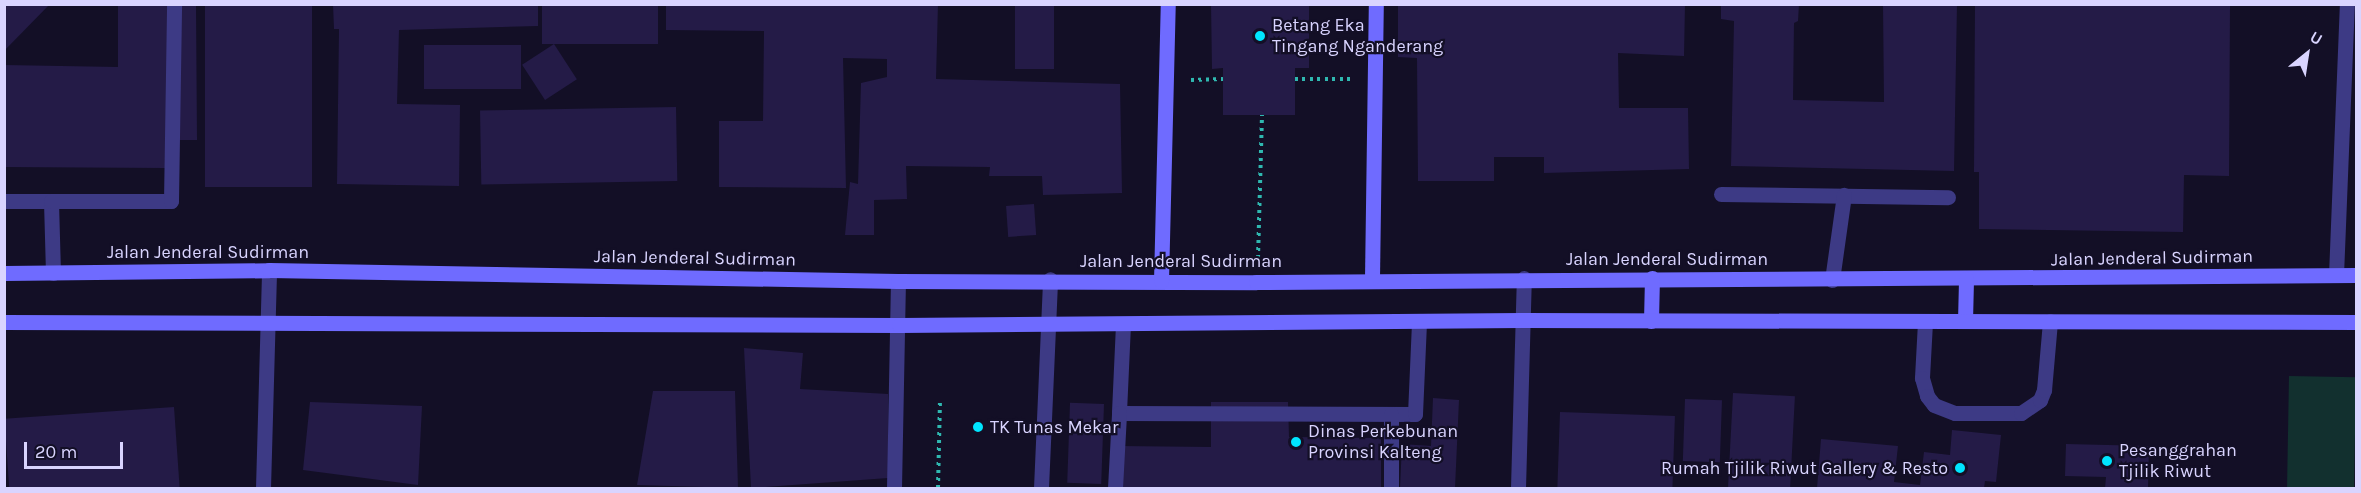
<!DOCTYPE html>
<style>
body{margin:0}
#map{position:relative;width:2361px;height:493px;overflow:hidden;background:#130f26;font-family:Karla,sans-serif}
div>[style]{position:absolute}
.green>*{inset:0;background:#12302f;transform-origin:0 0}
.building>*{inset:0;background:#241b47;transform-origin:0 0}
.path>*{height:4px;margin-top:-2px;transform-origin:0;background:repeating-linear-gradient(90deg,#2fb8b0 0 3px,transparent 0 7.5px)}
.lane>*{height:15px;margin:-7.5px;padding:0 7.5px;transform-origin:7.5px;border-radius:7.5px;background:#3d3a85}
.street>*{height:15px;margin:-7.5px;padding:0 7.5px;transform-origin:7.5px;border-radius:7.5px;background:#3d3a85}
.secondary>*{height:15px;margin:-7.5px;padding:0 7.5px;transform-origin:7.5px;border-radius:7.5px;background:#6f6bff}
.dots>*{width:16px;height:16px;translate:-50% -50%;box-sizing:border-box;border:3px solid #130f26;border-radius:50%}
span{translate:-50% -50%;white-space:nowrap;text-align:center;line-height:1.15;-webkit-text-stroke:4.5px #130f26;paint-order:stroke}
.poi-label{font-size:18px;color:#d9d4ff}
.left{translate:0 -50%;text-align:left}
.right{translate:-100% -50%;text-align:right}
.street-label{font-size:18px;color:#d9d4ff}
.frame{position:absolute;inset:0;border:6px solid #d9d4ff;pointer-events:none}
.north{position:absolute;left:2277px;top:24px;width:60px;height:60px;-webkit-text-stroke:4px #130f26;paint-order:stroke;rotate:30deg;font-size:16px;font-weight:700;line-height:24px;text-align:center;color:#d9d4ff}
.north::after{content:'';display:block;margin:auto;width:21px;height:27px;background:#d9d4ff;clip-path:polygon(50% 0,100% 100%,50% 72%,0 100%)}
.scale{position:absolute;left:24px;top:442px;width:99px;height:27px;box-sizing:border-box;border:3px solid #d9d4ff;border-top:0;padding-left:8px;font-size:18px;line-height:21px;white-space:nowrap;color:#d9d4ff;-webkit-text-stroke:4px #130f26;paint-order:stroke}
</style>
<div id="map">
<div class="green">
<div style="left:2289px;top:376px;width:67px;height:112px;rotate:1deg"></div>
</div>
<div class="building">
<div style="clip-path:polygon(4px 4px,50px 4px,4px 51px)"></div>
<div style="clip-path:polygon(118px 4px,196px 4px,197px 140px,165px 140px,166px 168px,4px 167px,4px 65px,118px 67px)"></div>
<div style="left:205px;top:4px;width:107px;height:183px"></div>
<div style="clip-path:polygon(333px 4px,538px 4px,538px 26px,399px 30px,397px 104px,460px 105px,459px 186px,337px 184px,339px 29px,334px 29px)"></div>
<div style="left:542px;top:4px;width:116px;height:40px"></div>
<div style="clip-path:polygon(666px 4px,938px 4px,936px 79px,1120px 84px,1122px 193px,1043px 195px,1042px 176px,989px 176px,990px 167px,906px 166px,907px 199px,874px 200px,874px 235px,845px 235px,850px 182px,858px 184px,861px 83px,887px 77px,887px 59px,843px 58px,846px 188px,719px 187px,719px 121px,763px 121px,764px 31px,666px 30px)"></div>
<div style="left:1015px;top:4px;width:39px;height:65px"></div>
<div style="clip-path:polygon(1211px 4px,1309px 4px,1309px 68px,1295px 68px,1295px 115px,1223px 115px,1223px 68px,1212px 69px)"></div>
<div style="clip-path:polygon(1398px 4px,1685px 4px,1684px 56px,1618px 53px,1619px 108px,1688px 108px,1689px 169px,1544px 173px,1544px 157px,1494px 157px,1494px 181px,1418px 181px,1417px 58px,1398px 57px)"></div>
<div style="clip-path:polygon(1721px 4px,1799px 4px,1798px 21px,1794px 23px,1793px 100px,1884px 102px,1883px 4px,1957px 4px,1954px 171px,1731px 166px,1734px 21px,1721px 19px)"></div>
<div style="clip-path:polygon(1975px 4px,2230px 4px,2229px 176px,2184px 175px,2183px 232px,1979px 229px,1979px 172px,1974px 172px)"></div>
<div style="left:554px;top:44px;width:42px;height:38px;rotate:57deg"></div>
<div style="left:521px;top:45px;width:44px;height:97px;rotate:90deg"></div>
<div style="left:676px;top:107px;width:74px;height:196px;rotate:89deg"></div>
<div style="left:1034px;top:204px;width:31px;height:28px;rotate:86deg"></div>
<div style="clip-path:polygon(744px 348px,803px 353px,800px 389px,888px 394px,888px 478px,751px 488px)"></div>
<div style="clip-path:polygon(653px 391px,735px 391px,738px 488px,637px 485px)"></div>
<div style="left:1733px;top:393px;width:62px;height:95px;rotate:3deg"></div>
<div style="clip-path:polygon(1433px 398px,1459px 400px,1455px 488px,1400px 488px,1402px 444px,1431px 446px)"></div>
<div style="left:1685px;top:399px;width:37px;height:62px;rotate:2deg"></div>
<div style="clip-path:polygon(310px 402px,422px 406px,418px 485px,303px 470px)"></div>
<div style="clip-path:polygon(1211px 402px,1288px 402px,1289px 437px,1381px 438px,1381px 488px,1119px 488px,1119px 446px,1211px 447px)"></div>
<div style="left:1104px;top:404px;width:80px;height:34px;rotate:92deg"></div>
<div style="left:174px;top:407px;width:81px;height:170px;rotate:86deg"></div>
<div style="left:1560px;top:412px;width:115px;height:76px;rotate:2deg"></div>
<div style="clip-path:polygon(1952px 430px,2001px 435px,1996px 482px,1985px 481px,1984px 488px,1817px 488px,1821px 439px,1898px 446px,1894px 482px,1920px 485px,1924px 452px,1950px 455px)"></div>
<div style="clip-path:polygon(2066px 444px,2149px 446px,2148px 488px,2105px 488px,2106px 477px,2065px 476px)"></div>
</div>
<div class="path">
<div style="left:1295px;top:79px;width:56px"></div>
<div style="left:1191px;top:80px;width:32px;rotate:-2deg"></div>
<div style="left:1258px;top:258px;width:143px;rotate:-88.4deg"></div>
<div style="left:938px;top:488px;width:85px;rotate:-88.7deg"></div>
</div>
<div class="lane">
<div style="left:1721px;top:194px;width:227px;rotate:0.8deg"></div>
<div style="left:4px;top:201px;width:47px"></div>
<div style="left:53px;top:273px;width:72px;rotate:-91.6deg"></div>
<div style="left:51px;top:201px;width:120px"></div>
<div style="left:171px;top:201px;width:197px;rotate:-89.1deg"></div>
<div style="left:2336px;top:275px;width:271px;rotate:-87.7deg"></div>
<div style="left:1832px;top:280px;width:86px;rotate:-82deg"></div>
<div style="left:1925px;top:322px;width:56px;rotate:93.1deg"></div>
<div style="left:1922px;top:378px;width:19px;rotate:74deg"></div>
<div style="left:1927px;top:396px;width:11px;rotate:52deg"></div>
<div style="left:1934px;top:405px;width:22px;rotate:21deg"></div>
<div style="left:1955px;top:413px;width:66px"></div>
<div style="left:2021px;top:413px;width:23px;rotate:-34deg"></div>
<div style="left:2040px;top:400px;width:11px;rotate:-68deg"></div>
<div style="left:2044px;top:390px;width:69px;rotate:-85deg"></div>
<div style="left:1123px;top:324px;width:89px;rotate:92.6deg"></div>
<div style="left:1119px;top:413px;width:296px;rotate:0.2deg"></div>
<div style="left:1415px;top:414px;width:93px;rotate:-87.5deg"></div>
<div style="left:1391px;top:414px;width:74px;rotate:90deg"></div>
<div style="left:1115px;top:488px;width:75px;rotate:-86.9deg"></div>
</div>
<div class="street">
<div style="left:263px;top:488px;width:218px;rotate:-88.4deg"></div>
<div style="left:894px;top:488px;width:207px;rotate:-88.9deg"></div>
<div style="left:1041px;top:488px;width:209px;rotate:-87.5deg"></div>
<div style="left:1518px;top:488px;width:210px;rotate:-88.4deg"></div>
</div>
<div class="secondary">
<div style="left:4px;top:273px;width:265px;rotate:-0.6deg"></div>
<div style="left:269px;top:270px;width:629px;rotate:1deg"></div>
<div style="left:898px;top:281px;width:358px;rotate:0.2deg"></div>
<div style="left:1256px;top:282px;width:1100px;rotate:-0.36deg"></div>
<div style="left:1372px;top:278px;width:274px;rotate:-89.2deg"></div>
<div style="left:1161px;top:281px;width:277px;rotate:-88.6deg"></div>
<div style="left:1651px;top:321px;width:43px;rotate:-88.7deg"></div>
<div style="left:1965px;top:321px;width:42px;rotate:-88.6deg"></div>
<div style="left:4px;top:322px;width:895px;rotate:0.19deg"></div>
<div style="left:899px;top:325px;width:623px;rotate:-0.46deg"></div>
<div style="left:1522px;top:320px;width:834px;rotate:0.14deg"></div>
</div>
<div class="dots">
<div style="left:1260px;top:36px;background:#00e5ff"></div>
<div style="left:978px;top:427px;background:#00e5ff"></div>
<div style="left:1296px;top:442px;background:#00e5ff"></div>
<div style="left:2107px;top:461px;background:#00e5ff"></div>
<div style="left:1960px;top:468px;background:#00e5ff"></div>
</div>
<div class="poi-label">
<span class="left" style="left:1272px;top:36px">Betang Eka<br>Tingang Nganderang</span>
<span class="left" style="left:990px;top:427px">TK Tunas Mekar</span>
<span class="left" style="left:1308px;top:442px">Dinas Perkebunan<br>Provinsi Kalteng</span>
<span class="left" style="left:2119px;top:461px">Pesanggrahan<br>Tjilik Riwut</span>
<span class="right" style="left:1948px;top:468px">Rumah Tjilik Riwut Gallery &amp; Resto</span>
</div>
<div class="street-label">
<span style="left:208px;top:252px">Jalan Jenderal Sudirman</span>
<span style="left:695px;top:258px;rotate:1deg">Jalan Jenderal Sudirman</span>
<span style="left:2152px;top:258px;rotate:-1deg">Jalan Jenderal Sudirman</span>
<span style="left:1667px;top:259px">Jalan Jenderal Sudirman</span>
<span style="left:1181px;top:261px">Jalan Jenderal Sudirman</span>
</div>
<div class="frame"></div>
<div class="north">U</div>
<div class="scale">20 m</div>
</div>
